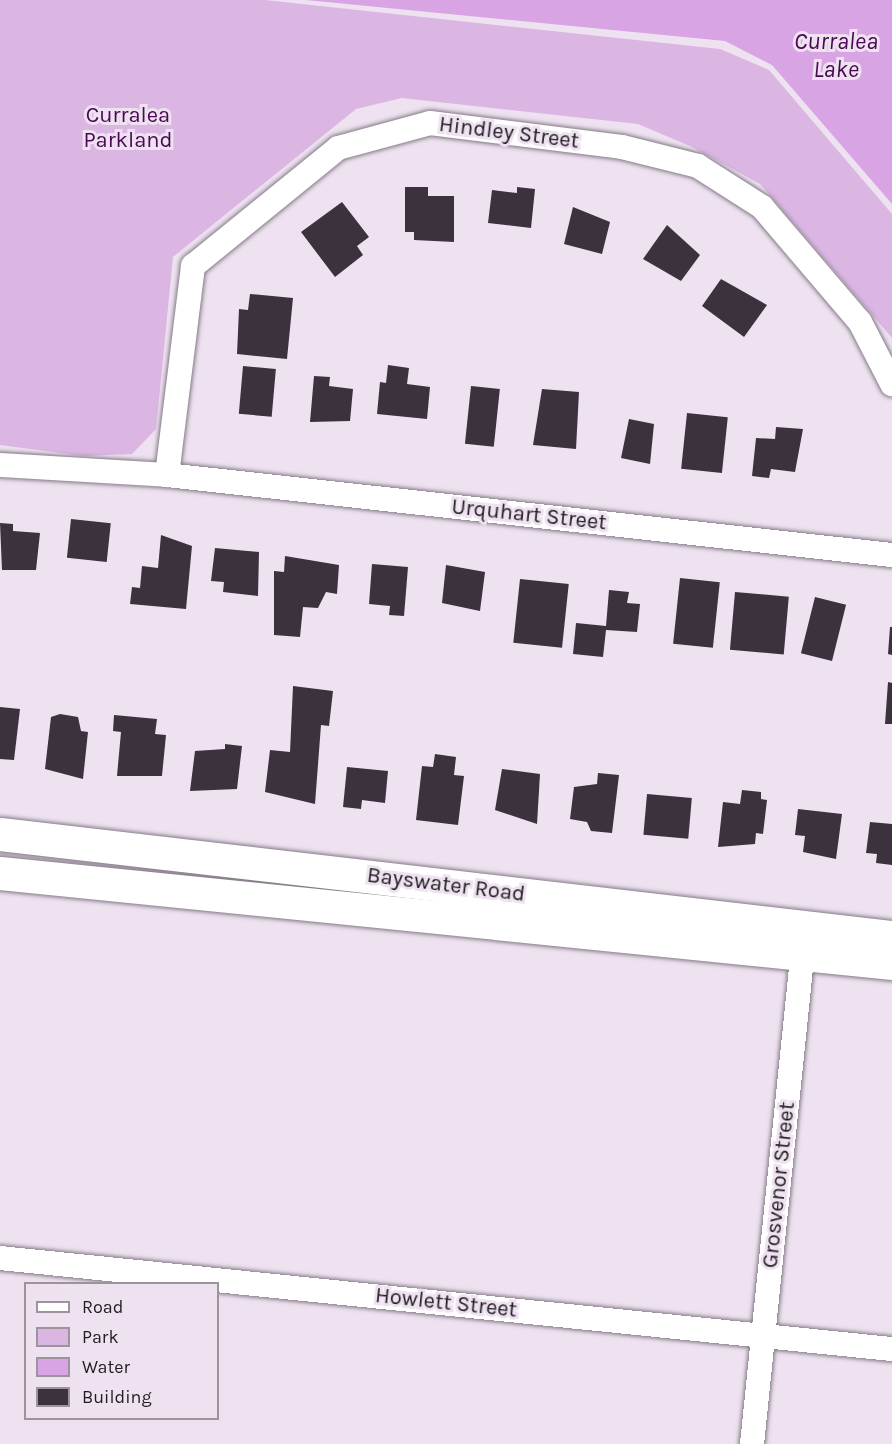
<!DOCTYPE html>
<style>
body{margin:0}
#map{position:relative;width:892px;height:1444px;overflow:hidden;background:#eee2f0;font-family:Karla,sans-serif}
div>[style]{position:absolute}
.green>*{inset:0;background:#dbb6e3}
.water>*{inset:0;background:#d9a4e3}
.building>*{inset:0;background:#3b323d;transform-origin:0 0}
.roads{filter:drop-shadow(0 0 2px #857b87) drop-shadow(0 0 2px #857b87)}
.street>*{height:24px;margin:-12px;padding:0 12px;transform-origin:12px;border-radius:12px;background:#fff}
.secondary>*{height:33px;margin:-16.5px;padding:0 16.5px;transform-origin:16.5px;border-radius:16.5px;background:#fff}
span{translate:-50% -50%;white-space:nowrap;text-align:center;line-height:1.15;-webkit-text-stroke:6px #eee2f0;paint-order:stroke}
.park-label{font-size:22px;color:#4a0856}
.street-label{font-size:22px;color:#201c21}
.water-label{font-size:24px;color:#4a0755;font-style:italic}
.legend{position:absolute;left:24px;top:1282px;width:195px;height:138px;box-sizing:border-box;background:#eee2f0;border:2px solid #9c939d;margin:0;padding:8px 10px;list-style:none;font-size:18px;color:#201c21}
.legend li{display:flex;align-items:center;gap:12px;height:30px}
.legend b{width:30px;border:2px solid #9c939d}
</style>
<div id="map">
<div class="green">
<div style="clip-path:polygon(0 0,265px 0,720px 49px,769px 70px,892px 214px,892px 338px,760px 184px,692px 147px,638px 124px,402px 98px,356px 109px,173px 257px,156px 429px,132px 454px,84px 456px,0 445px)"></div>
</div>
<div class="water">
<div style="clip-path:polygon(306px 0,892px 0,892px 204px,772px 65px,725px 41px)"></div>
</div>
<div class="building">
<div style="clip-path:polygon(405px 187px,428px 187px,428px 196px,454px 196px,454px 242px,414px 240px,414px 232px,405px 232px)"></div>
<div style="clip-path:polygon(517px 187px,535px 189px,531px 228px,488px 223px,492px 190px,517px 193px)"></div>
<div style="clip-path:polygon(342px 202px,369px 237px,357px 246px,363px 255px,335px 277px,301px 232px)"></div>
<div style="clip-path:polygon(573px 207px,610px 222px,602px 254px,564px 244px)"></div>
<div style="clip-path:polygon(667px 225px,700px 255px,681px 281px,643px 259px)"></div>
<div style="clip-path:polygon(721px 279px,767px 305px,744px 337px,702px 306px)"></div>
<div style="clip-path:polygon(250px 294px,293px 298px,287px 359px,237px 354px,239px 309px,248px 310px)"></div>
<div style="clip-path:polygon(388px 365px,409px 368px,407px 384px,430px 387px,427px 419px,377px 414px,380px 382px,386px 383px)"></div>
<div style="left:243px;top:366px;width:33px;height:48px;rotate:5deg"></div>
<div style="clip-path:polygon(314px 376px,330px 377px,329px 386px,353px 389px,350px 421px,310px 422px)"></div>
<div style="left:471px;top:386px;width:29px;height:58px;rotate:6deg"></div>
<div style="clip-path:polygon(542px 389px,579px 392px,576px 449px,533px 445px)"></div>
<div style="left:687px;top:413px;width:41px;height:56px;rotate:6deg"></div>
<div style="clip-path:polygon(629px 419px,654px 424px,650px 464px,621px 458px)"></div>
<div style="clip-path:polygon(776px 427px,803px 429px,795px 472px,771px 469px,769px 478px,752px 476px,756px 438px,775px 439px)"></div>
<div style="left:71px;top:519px;width:40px;height:39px;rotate:6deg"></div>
<div style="clip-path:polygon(0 523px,13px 524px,13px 531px,40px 533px,36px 570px,2px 570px)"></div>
<div style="clip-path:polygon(161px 535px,192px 546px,186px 609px,130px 604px,132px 587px,140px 588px,142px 566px,158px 568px)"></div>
<div style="clip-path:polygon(215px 548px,259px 552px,258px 596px,223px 592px,224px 582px,211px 581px)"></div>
<div style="clip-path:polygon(285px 556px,339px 565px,337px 594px,326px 592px,318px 608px,303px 607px,300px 637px,274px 635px,274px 571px,284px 572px)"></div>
<div style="clip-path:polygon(372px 564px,408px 567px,404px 616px,389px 615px,390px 606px,369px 604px)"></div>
<div style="clip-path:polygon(446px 565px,485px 572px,480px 611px,442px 603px)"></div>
<div style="left:680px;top:578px;width:40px;height:66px;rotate:6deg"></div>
<div style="left:520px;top:579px;width:49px;height:64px;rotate:6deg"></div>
<div style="clip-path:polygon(609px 590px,629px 592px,627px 603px,640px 604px,637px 632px,606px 630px,603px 657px,573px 654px,576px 623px,606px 626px)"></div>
<div style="left:735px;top:592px;width:54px;height:58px;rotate:5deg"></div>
<div style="left:815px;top:597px;width:32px;height:58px;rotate:14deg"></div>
<div style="clip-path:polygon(890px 627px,892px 627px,892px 655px,888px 654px)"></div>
<div style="clip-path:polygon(888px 682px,892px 683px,892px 724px,885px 724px)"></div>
<div style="clip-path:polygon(293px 686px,333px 691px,329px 726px,321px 725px,315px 804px,265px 792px,270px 750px,290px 752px)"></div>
<div style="clip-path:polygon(0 707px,20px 709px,14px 760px,0 759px)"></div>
<div style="clip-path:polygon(60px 714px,78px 717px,81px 731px,88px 732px,83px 779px,45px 769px,51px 717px)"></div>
<div style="clip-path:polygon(114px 715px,157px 719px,155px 734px,166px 735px,162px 776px,117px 776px,121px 732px,113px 731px)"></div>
<div style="clip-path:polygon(225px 744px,242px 746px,237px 789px,190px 791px,195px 751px,225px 749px)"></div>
<div style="clip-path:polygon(435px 754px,456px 757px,454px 775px,464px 776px,458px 825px,416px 820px,422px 766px,433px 767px)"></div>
<div style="clip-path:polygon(347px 767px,388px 771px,385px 803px,362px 800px,361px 809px,343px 807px)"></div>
<div style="clip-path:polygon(502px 769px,540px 774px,537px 824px,495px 810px)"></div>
<div style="clip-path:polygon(598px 773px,619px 775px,612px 833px,591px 831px,587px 822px,570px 819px,574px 787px,597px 784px)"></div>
<div style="clip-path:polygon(742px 790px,761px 792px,761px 799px,767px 800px,763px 834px,756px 833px,755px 844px,718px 847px,723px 802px,740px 804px)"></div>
<div style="left:647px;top:794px;width:45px;height:41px;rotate:5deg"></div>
<div style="clip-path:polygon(798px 809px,842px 814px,836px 859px,803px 852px,805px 836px,795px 835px)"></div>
<div style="clip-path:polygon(870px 822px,892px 824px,892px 865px,876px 863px,877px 854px,866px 853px)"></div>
</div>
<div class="roads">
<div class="street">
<div style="left:0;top:465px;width:167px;rotate:3.4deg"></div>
<div style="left:167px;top:475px;width:729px;rotate:6.3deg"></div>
<div style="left:167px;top:475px;width:211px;rotate:-82.9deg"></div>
<div style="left:193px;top:266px;width:187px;rotate:-39.1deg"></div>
<div style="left:338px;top:148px;width:95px;rotate:-15.2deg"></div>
<div style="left:430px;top:123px;width:193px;rotate:7.1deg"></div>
<div style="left:622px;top:147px;width:78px;rotate:14deg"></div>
<div style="left:698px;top:166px;width:76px;rotate:32.6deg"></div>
<div style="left:762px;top:207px;width:151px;rotate:49.6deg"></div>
<div style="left:860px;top:322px;width:70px;rotate:62.7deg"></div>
<div style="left:0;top:1258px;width:897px;rotate:5.83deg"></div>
<div style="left:752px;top:1444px;width:508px;rotate:-84.12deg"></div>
</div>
<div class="secondary">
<div style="left:0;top:834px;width:898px;rotate:6.59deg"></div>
<div style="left:0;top:873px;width:897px;rotate:5.76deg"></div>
</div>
</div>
<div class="park-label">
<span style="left:128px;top:128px">Curralea<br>Parkland</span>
</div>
<div class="street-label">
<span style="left:509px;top:133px;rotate:7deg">Hindley Street</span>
<span style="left:529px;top:515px;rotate:6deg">Urquhart Street</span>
<span style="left:446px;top:885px;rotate:7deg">Bayswater Road</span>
<span style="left:779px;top:1185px;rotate:-84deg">Grosvenor Street</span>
<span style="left:446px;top:1303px;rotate:6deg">Howlett Street</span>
</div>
<div class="water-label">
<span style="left:836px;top:56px">Curralea<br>Lake</span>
</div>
<ul class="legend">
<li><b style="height:8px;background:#fff"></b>Road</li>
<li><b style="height:16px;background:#dbb6e3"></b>Park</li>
<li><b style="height:16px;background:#d9a4e3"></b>Water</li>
<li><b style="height:16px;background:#3b323d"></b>Building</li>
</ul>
</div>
